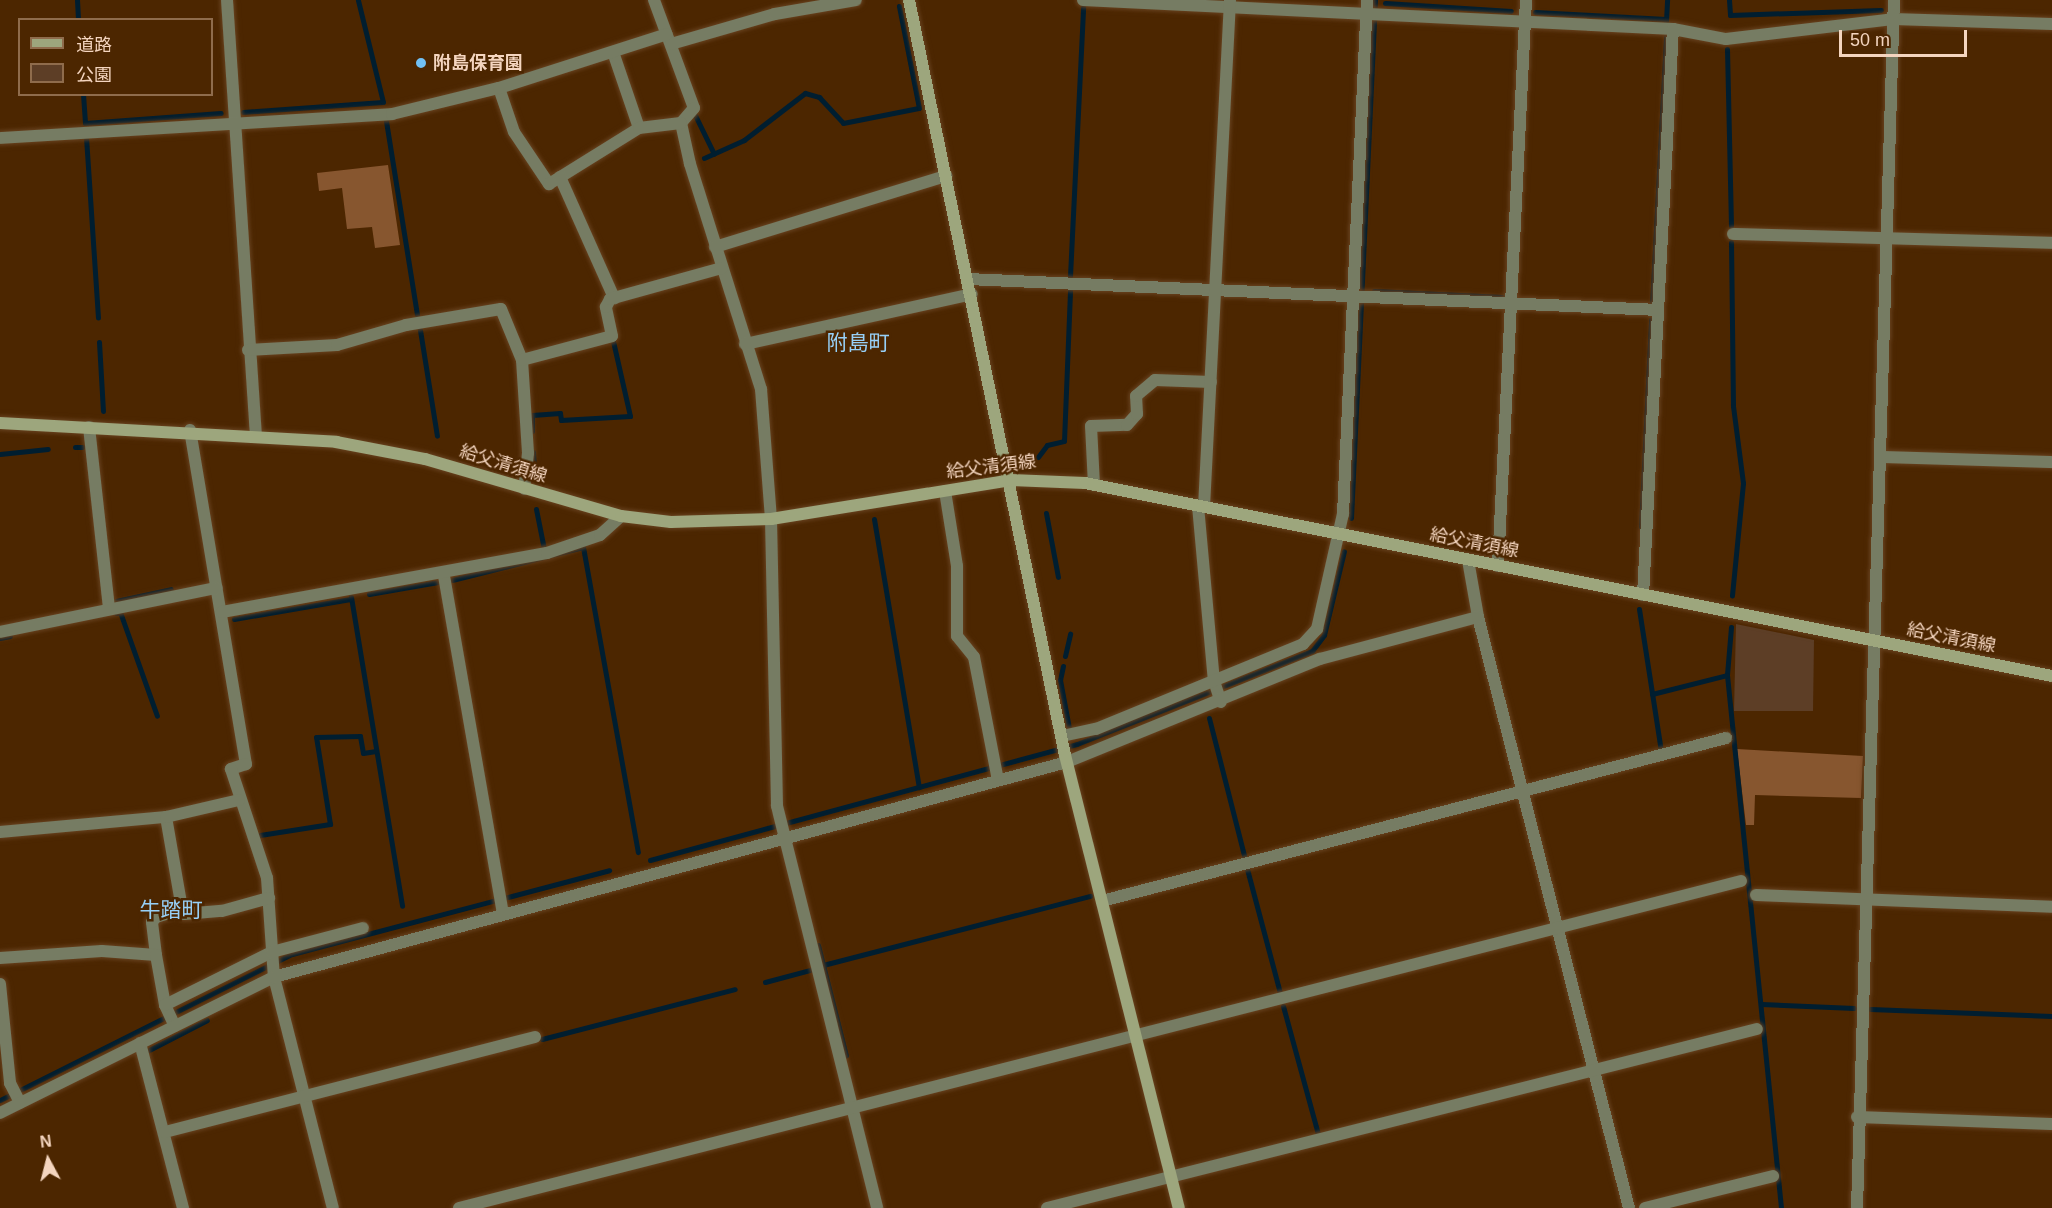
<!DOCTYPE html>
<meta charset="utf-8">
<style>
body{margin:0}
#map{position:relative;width:2052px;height:1208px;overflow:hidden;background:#4c2600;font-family:Helvetica,"Noto Sans JP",sans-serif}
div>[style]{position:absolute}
.green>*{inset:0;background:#5d3e26}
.forest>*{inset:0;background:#87562f}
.stream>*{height:5px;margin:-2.5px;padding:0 2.5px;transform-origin:2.5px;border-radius:2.5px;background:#001e30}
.roads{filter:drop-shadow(0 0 2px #67421f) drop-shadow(0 0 2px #67421f)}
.street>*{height:12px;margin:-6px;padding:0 6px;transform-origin:6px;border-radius:6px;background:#767c63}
.secondary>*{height:12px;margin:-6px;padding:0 6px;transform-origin:6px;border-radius:6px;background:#9da67d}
.dots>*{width:16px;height:16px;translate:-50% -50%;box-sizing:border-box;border:3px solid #4c2600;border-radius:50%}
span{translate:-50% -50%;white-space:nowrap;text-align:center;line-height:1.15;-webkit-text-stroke:5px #4c2600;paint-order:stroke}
.poi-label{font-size:18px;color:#f4d5bf;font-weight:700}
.left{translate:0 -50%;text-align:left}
.street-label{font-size:18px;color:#f4d5bf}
.quarter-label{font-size:21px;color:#97d0f7}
.legend{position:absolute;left:18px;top:18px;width:195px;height:78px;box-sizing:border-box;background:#4c2600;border:2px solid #8f6c4c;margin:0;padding:8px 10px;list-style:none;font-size:18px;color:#f4d5bf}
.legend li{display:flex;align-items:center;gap:12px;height:30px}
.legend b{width:30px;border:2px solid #8f6c4c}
.north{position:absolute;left:18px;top:1130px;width:60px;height:60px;-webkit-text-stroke:4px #4c2600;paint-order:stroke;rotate:353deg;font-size:16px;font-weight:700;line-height:24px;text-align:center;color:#f4d5bf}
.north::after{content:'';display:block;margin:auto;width:21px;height:27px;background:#f4d5bf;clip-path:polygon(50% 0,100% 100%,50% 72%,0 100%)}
.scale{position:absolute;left:1839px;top:30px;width:128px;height:27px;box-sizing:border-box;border:3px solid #f4d5bf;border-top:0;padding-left:8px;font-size:18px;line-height:21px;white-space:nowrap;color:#f4d5bf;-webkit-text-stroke:4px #4c2600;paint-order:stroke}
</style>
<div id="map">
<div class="green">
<div style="clip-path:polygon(1736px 624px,1814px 640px,1813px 711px,1734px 711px)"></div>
</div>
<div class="forest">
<div style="clip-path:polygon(388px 165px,400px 245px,375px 248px,372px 227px,347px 229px,342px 188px,319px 191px,317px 173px)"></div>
<div style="clip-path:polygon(1737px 749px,1863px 756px,1861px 798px,1755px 795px,1754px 825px,1746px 825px)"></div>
</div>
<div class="stream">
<div style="left:77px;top:0;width:20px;rotate:87deg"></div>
<div style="left:1729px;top:0;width:15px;rotate:86deg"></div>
<div style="left:1730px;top:15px;width:151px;rotate:-1.9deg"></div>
<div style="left:1385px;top:3px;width:126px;rotate:3.6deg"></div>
<div style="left:1535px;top:12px;width:131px;rotate:3.1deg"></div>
<div style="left:1666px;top:21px;width:21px;rotate:-87deg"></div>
<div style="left:1727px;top:49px;width:177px;rotate:88.7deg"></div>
<div style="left:83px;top:94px;width:29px;rotate:86deg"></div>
<div style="left:85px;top:123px;width:136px;rotate:-4.2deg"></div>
<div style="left:243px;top:112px;width:140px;rotate:-4.1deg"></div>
<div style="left:383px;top:102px;width:105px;rotate:-103.8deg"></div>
<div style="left:695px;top:115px;width:43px;rotate:64deg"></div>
<div style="left:386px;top:121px;width:196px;rotate:80.9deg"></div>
<div style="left:86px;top:137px;width:181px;rotate:86.2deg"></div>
<div style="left:704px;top:158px;width:44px;rotate:-24.2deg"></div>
<div style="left:744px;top:140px;width:77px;rotate:-37.6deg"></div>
<div style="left:805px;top:93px;width:15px;rotate:16deg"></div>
<div style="left:819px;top:97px;width:35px;rotate:47deg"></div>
<div style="left:843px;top:123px;width:77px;rotate:-11.2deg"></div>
<div style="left:919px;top:108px;width:104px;rotate:-101.1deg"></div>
<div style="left:1731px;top:242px;width:164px;rotate:89.3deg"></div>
<div style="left:1733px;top:406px;width:78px;rotate:82.6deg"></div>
<div style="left:1743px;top:483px;width:113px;rotate:95.6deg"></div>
<div style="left:1070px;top:276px;width:269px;rotate:-87.2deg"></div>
<div style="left:1374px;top:291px;width:129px;rotate:2.7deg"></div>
<div style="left:1652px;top:306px;width:270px;rotate:-87deg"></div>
<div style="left:420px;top:330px;width:107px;rotate:80.9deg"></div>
<div style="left:99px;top:342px;width:69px;rotate:86.7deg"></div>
<div style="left:532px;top:431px;width:16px;rotate:-90deg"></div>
<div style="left:532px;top:415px;width:28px;rotate:-4deg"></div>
<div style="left:560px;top:413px;width:7px;rotate:82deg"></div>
<div style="left:561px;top:420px;width:69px;rotate:-3.3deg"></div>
<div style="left:630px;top:416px;width:77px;rotate:-102.8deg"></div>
<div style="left:75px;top:447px;width:7px"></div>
<div style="left:533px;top:452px;width:20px;rotate:87deg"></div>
<div style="left:0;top:454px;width:48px;rotate:-5.9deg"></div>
<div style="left:1038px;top:457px;width:15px;rotate:-53deg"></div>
<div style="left:1047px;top:445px;width:17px;rotate:-13deg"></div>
<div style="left:1064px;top:441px;width:151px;rotate:-87.7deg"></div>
<div style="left:536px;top:509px;width:41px;rotate:78.7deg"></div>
<div style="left:1046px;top:513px;width:65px;rotate:79.4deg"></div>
<div style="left:1351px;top:518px;width:519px;rotate:-87.35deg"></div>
<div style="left:874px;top:519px;width:272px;rotate:80.5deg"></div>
<div style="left:1641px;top:527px;width:208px;rotate:-87.2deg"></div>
<div style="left:452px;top:580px;width:135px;rotate:-14.1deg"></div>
<div style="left:583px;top:547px;width:310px;rotate:79.8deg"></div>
<div style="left:369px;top:594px;width:70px;rotate:-9.9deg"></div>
<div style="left:351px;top:597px;width:313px;rotate:80.6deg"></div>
<div style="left:116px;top:601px;width:56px;rotate:-12.3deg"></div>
<div style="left:1639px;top:609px;width:144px;rotate:81.2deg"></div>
<div style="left:1661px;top:751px;width:5px;rotate:169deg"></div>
<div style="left:116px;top:613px;width:4px;rotate:-14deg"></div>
<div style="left:120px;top:612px;width:110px;rotate:70.4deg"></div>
<div style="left:234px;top:619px;width:118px;rotate:-9.8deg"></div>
<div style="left:1731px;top:627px;width:48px;rotate:94.8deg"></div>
<div style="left:1727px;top:675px;width:536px;rotate:84.21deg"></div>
<div style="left:0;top:638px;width:10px;rotate:-11deg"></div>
<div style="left:1065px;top:656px;width:23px;rotate:-77deg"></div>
<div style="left:1063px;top:666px;width:14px;rotate:102deg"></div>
<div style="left:1060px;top:680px;width:49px;rotate:79.4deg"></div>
<div style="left:1652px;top:694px;width:77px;rotate:-14.2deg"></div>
<div style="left:1209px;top:718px;width:146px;rotate:75.7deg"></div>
<div style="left:260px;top:835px;width:71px;rotate:-8.9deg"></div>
<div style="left:330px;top:824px;width:88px;rotate:-99.1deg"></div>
<div style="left:316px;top:737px;width:44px;rotate:-1.3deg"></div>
<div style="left:360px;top:736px;width:17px;rotate:80deg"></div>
<div style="left:363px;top:753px;width:13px;rotate:-9deg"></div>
<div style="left:650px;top:860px;width:442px;rotate:-15.2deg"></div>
<div style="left:1077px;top:744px;width:253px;rotate:-21.6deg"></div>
<div style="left:1312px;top:651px;width:20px;rotate:-53deg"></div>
<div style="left:1324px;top:635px;width:86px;rotate:-76.6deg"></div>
<div style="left:1247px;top:869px;width:128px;rotate:75.1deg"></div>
<div style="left:818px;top:945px;width:114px;rotate:75.8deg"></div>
<div style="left:823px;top:965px;width:276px;rotate:-14.5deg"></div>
<div style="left:765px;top:982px;width:47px;rotate:-14.9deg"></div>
<div style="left:1761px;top:1004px;width:93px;rotate:2.5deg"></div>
<div style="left:1283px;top:1006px;width:133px;rotate:74.7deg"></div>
<div style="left:1870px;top:1009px;width:182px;rotate:2.2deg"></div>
<div style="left:542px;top:1039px;width:199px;rotate:-14.5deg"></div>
<div style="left:149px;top:1050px;width:65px;rotate:-27.3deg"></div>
<div style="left:0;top:1100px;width:326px;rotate:-26.6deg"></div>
<div style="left:292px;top:954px;width:328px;rotate:-14.8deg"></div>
</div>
<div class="roads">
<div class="street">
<div style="left:227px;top:0;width:435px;rotate:86.2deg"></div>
<div style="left:654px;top:0;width:115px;rotate:69.7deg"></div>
<div style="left:694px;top:108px;width:20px;rotate:131deg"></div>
<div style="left:681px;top:123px;width:42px;rotate:77.6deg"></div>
<div style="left:690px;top:164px;width:236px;rotate:72.5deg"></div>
<div style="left:761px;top:389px;width:130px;rotate:85.6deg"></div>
<div style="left:771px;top:519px;width:287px;rotate:88.8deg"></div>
<div style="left:777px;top:806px;width:414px;rotate:76deg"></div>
<div style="left:1083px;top:0;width:591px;rotate:2.81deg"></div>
<div style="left:1673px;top:29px;width:54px;rotate:10.7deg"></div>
<div style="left:1726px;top:39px;width:168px;rotate:-6.8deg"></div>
<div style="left:1893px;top:19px;width:159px;rotate:1.8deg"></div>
<div style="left:671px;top:44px;width:108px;rotate:-16.1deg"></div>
<div style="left:775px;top:14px;width:82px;rotate:-9.8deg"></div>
<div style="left:613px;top:52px;width:80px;rotate:71.1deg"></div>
<div style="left:499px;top:88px;width:46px;rotate:71.2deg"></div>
<div style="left:514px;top:132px;width:63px;rotate:56.1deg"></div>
<div style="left:549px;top:184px;width:106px;rotate:-31.9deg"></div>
<div style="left:639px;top:128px;width:42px;rotate:-6.8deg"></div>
<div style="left:0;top:138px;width:393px;rotate:-3.5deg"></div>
<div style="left:392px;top:114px;width:110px;rotate:-13.7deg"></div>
<div style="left:499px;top:88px;width:176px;rotate:-17.8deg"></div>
<div style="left:560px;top:177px;width:133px;rotate:65.9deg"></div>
<div style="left:1733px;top:234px;width:319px;rotate:1.6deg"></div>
<div style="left:715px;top:247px;width:242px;rotate:-17.1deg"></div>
<div style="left:968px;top:279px;width:691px;rotate:2.57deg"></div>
<div style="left:745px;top:344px;width:232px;rotate:-12.4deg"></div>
<div style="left:248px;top:350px;width:89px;rotate:-3.2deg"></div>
<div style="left:337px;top:345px;width:72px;rotate:-16.2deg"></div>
<div style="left:406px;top:325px;width:96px;rotate:-9.6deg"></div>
<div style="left:501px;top:309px;width:55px;rotate:67.6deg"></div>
<div style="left:522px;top:360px;width:93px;rotate:86.3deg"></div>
<div style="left:528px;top:453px;width:36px;rotate:96deg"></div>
<div style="left:522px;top:360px;width:93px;rotate:-14.9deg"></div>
<div style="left:612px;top:336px;width:30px;rotate:-102deg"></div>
<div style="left:606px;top:307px;width:9px;rotate:-63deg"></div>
<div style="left:610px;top:299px;width:116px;rotate:-15.5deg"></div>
<div style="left:89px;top:427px;width:183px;rotate:83.7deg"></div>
<div style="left:190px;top:430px;width:339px;rotate:80.5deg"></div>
<div style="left:246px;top:764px;width:16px;rotate:162deg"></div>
<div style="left:231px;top:769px;width:115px;rotate:71.7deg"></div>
<div style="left:267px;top:878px;width:99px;rotate:86deg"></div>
<div style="left:274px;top:977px;width:238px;rotate:75.7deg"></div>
<div style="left:1881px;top:457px;width:171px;rotate:1.7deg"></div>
<div style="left:1094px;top:485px;width:59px;rotate:-92.9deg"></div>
<div style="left:1091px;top:426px;width:36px;rotate:-2deg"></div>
<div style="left:1127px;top:425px;width:15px;rotate:-48deg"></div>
<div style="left:1137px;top:414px;width:18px;rotate:-93deg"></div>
<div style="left:1136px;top:396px;width:25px;rotate:-40deg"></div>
<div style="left:1155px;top:380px;width:56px;rotate:2deg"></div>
<div style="left:945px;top:491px;width:76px;rotate:80.9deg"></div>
<div style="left:957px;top:566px;width:70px;rotate:90deg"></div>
<div style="left:957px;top:636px;width:27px;rotate:51deg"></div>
<div style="left:974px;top:657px;width:125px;rotate:79deg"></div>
<div style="left:1198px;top:506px;width:176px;rotate:84.8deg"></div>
<div style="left:1214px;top:681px;width:22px;rotate:72deg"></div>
<div style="left:1204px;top:507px;width:507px;rotate:-87.06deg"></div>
<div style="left:1468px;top:560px;width:58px;rotate:80deg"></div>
<div style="left:1478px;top:617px;width:610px;rotate:75.67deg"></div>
<div style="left:1498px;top:566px;width:567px;rotate:-87.17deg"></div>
<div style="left:444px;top:576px;width:342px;rotate:80.1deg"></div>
<div style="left:1643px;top:595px;width:567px;rotate:-86.97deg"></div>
<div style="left:222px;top:612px;width:330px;rotate:-10.3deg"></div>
<div style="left:547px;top:553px;width:56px;rotate:-18.8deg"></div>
<div style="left:600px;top:535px;width:28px;rotate:-42deg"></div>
<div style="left:0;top:632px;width:221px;rotate:-11.5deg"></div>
<div style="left:1062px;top:736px;width:35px;rotate:-12deg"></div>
<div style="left:1096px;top:729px;width:224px;rotate:-22.3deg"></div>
<div style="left:1303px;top:644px;width:21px;rotate:-47deg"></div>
<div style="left:1317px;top:629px;width:118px;rotate:-77.3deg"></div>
<div style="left:1343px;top:514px;width:515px;rotate:-87.33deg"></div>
<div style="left:166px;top:817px;width:93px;rotate:80.1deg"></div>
<div style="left:0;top:832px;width:167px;rotate:-5.2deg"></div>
<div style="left:166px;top:817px;width:75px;rotate:-13.1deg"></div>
<div style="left:1756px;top:895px;width:296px;rotate:2.3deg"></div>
<div style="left:1102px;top:901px;width:645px;rotate:-14.64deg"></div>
<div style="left:156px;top:955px;width:33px;rotate:-97deg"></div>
<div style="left:152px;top:922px;width:6px;rotate:-51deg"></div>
<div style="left:156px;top:917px;width:27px;rotate:-17deg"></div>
<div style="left:182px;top:909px;width:5px;rotate:68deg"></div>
<div style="left:184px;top:914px;width:38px;rotate:-5deg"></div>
<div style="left:222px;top:911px;width:49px;rotate:-15.5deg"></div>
<div style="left:0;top:958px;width:102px;rotate:-3.9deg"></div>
<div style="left:102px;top:951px;width:54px;rotate:4.2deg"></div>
<div style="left:156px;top:955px;width:51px;rotate:79.8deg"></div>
<div style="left:165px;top:1005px;width:23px;rotate:65deg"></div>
<div style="left:0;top:984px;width:100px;rotate:84.2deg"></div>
<div style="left:10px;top:1083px;width:22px;rotate:63deg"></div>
<div style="left:165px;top:1005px;width:119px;rotate:-26.4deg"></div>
<div style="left:272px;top:952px;width:94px;rotate:-14.8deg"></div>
<div style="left:140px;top:1043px;width:171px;rotate:75.4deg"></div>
<div style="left:0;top:1113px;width:306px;rotate:-26.4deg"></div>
<div style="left:274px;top:977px;width:822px;rotate:-15.17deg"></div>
<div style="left:1067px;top:762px;width:273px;rotate:-22.2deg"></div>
<div style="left:1320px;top:659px;width:163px;rotate:-14.9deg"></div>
<div style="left:1857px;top:1117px;width:195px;rotate:2.1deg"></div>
<div style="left:165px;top:1132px;width:382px;rotate:-14.4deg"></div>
<div style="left:459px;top:1208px;width:1323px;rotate:-14.31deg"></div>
<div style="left:1047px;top:1208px;width:732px;rotate:-14.15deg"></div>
<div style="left:1645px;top:1208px;width:132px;rotate:-14deg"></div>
<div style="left:1857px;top:1208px;width:1209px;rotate:-88.25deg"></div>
</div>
<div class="secondary">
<div style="left:909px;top:0;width:771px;rotate:78.33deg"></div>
<div style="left:1065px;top:755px;width:467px;rotate:75.9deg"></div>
<div style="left:0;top:423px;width:337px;rotate:3.2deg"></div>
<div style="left:336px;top:442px;width:91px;rotate:10.8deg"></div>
<div style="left:425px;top:459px;width:204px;rotate:16.2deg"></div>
<div style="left:621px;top:516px;width:50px;rotate:6.8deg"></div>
<div style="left:671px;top:522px;width:100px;rotate:-1.7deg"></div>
<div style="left:771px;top:519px;width:243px;rotate:-9.2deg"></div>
<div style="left:1011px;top:480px;width:74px;rotate:2.3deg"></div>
<div style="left:1085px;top:483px;width:986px;rotate:11.29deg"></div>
</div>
</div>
<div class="dots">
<div style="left:421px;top:63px;background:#71c1f5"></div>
</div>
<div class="poi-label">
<span class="left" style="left:433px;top:63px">附島保育園</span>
</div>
<div class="street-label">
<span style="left:503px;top:464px;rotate:17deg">給父清須線</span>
<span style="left:991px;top:467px;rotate:-7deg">給父清須線</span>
<span style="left:1474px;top:543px;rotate:11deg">給父清須線</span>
<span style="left:1951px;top:638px;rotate:11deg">給父清須線</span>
</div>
<div class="quarter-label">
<span style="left:858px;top:343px">附島町</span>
<span style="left:171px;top:910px">牛踏町</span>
</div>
<ul class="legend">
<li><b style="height:8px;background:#9da67d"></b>道路</li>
<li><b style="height:16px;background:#5d3e26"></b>公園</li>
</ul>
<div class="north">N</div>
<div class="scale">50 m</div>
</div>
